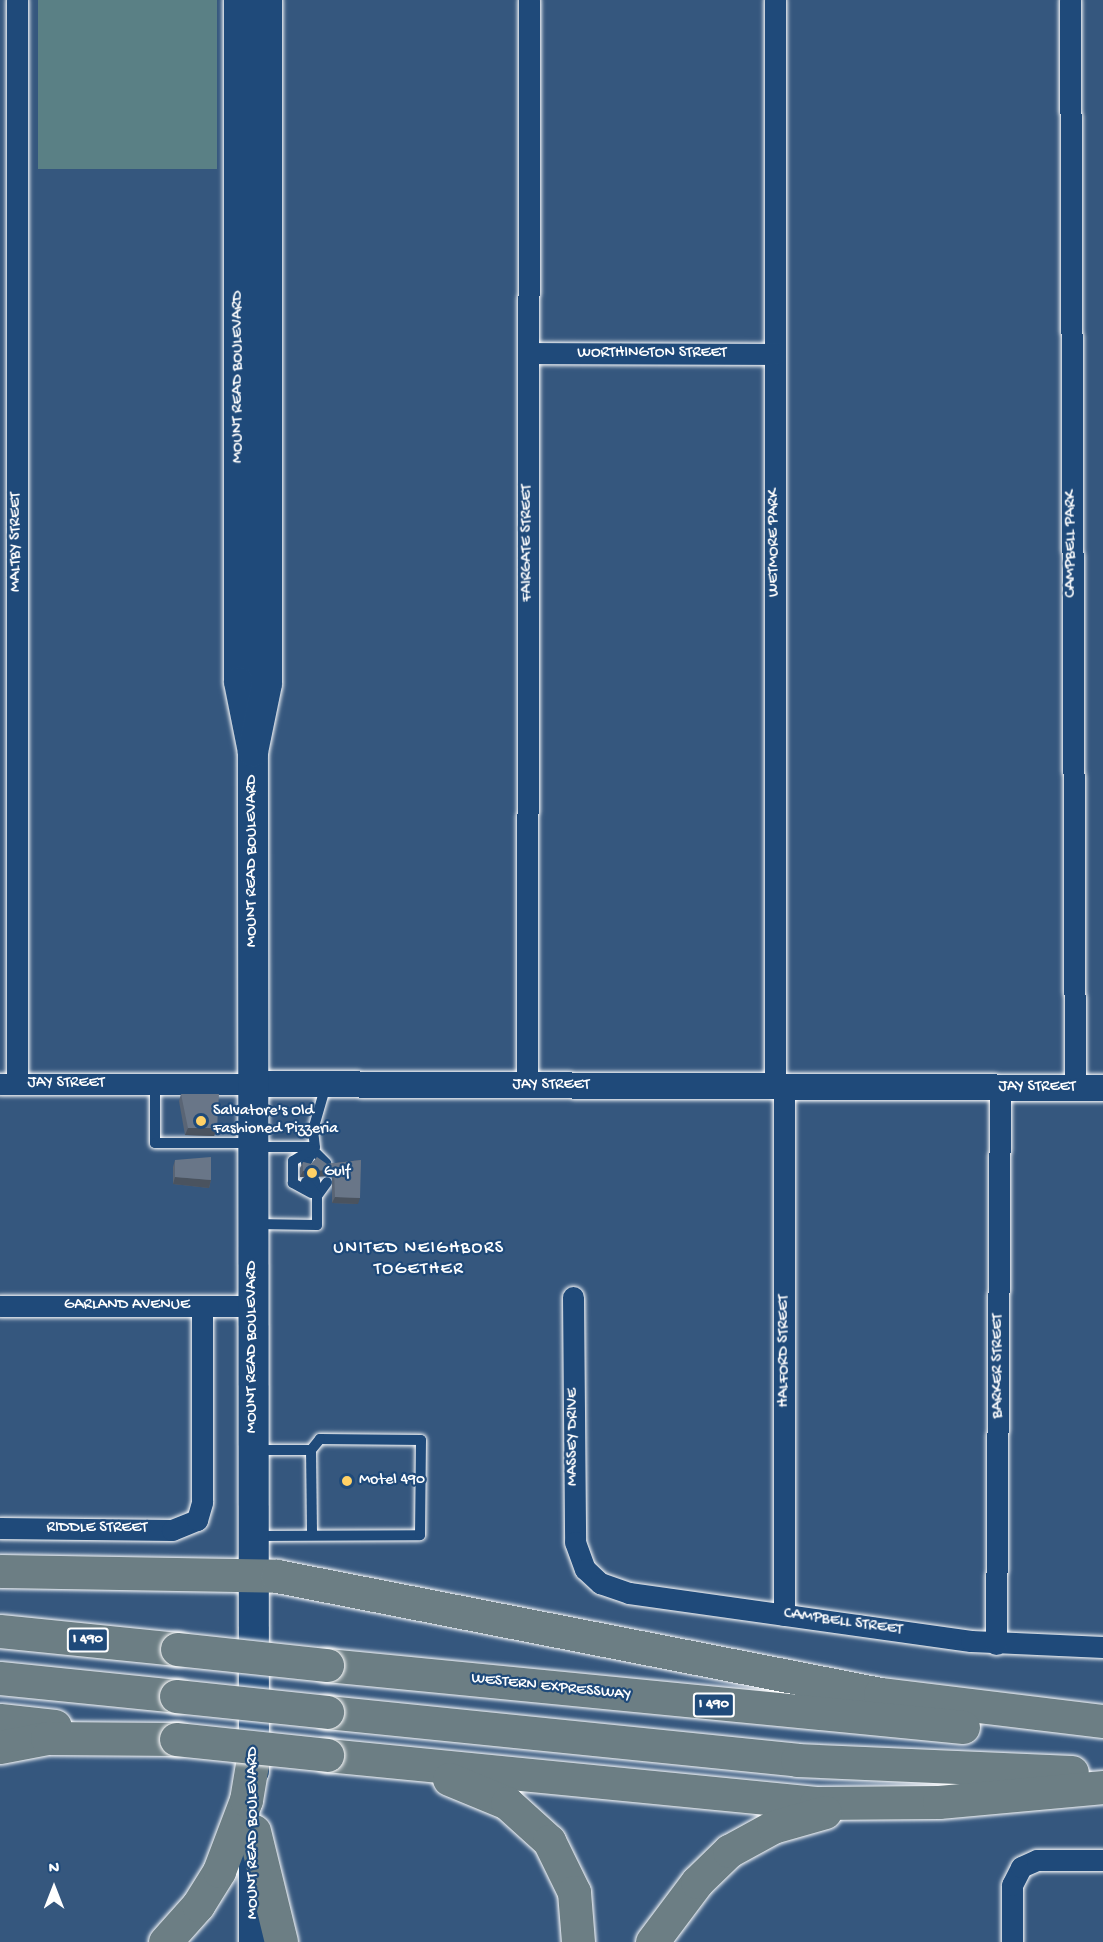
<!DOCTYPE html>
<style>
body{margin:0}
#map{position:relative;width:1103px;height:1942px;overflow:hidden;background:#35577e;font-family:"Gochi Hand",sans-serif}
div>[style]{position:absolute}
.green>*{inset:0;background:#5a8085;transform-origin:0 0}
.roads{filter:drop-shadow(0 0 2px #fff) drop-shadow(0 0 2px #fff)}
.service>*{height:10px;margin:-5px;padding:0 5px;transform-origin:5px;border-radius:5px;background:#1f4a7a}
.minor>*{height:21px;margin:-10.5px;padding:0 10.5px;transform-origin:10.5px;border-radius:10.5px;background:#1f4a7a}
.tertiary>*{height:26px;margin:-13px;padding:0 13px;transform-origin:13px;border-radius:13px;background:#1f4a7a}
.secondary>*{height:30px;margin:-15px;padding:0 15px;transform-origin:15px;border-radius:15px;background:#1f4a7a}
.motorway>*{height:33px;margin:-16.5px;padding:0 16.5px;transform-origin:16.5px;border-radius:16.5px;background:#6c7e84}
.bridges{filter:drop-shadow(0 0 2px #fff) drop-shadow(0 0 2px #fff)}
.motorway-bridge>*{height:33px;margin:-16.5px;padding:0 16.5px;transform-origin:16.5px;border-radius:16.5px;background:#6c7e84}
.wall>*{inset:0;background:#5a6575}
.shaded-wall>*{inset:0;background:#4a535f}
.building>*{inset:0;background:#697688}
.dots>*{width:16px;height:16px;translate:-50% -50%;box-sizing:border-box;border:3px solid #1f4a7a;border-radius:50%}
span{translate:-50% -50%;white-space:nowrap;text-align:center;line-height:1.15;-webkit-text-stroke:4.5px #1f4a7a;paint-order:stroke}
.shield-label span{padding:2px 4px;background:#1f4a7a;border:2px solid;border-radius:4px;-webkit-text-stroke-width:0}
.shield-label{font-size:15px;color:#fff;font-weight:700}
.street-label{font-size:16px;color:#fff}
.poi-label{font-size:16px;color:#fff}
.left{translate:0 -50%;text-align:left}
.neighbourhood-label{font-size:18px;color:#fff;letter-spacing:1.5px}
.north{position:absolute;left:24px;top:1858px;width:60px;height:60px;-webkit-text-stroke:4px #1f4a7a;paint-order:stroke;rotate:0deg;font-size:16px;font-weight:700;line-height:24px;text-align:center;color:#fff}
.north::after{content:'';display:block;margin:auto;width:21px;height:27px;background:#fff;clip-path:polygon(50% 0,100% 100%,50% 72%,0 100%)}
</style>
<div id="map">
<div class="green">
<div style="left:38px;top:0;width:179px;height:169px"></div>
</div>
<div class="roads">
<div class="service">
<div style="left:155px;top:1084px;width:59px;rotate:90deg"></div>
<div style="left:155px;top:1143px;width:97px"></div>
<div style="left:255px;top:1147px;width:59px"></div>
<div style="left:315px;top:1152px;width:16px;rotate:45deg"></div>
<div style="left:306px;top:1163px;width:18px;rotate:-61deg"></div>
<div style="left:315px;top:1147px;width:17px;rotate:-97deg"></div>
<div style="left:313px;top:1130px;width:47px;rotate:-73.9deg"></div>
<div style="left:315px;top:1181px;width:15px;rotate:82deg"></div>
<div style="left:317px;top:1196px;width:17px;rotate:-54deg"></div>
<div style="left:311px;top:1193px;width:21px;rotate:-151deg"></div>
<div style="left:293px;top:1183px;width:22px;rotate:-90deg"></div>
<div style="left:293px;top:1161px;width:23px;rotate:-31deg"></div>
<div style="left:257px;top:1224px;width:60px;rotate:1deg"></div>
<div style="left:317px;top:1225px;width:29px;rotate:-90deg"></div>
<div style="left:317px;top:1196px;width:18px;rotate:-128deg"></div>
<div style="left:311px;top:1450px;width:85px;rotate:89.3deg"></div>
<div style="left:256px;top:1536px;width:164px;rotate:-0.3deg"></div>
<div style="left:420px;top:1535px;width:95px;rotate:-89.4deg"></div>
<div style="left:421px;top:1440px;width:101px;rotate:-179.4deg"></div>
<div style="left:320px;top:1439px;width:14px;rotate:129deg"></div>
<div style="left:311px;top:1450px;width:55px;rotate:180deg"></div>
</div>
<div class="minor">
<div style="left:17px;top:0;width:1084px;rotate:90deg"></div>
<div style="left:775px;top:0;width:1087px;rotate:90deg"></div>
<div style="left:1070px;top:0;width:1088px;rotate:89.74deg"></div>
<div style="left:528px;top:353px;width:247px;rotate:0.2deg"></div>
<div style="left:0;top:1084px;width:253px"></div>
<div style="left:527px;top:1086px;width:1086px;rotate:-89.89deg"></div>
<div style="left:784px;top:1087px;width:528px;rotate:90deg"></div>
<div style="left:573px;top:1297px;width:245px;rotate:89.5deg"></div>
<div style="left:575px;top:1542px;width:29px;rotate:70deg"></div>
<div style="left:585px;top:1569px;width:21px;rotate:43deg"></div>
<div style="left:600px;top:1583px;width:31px;rotate:19deg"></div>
<div style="left:629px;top:1593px;width:345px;rotate:8deg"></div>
<div style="left:971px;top:1641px;width:132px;rotate:2.6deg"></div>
<div style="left:0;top:1306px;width:253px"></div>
<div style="left:0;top:1528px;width:172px;rotate:0.7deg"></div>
<div style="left:172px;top:1530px;width:27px;rotate:-22deg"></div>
<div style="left:197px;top:1520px;width:19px;rotate:-74deg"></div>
<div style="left:202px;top:1502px;width:196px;rotate:-90deg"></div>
<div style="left:996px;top:1644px;width:556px;rotate:-89.59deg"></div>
<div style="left:1012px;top:1942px;width:57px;rotate:-90deg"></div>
<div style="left:1012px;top:1885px;width:20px;rotate:-63deg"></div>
<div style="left:1021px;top:1867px;width:17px;rotate:-24deg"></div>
<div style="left:1037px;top:1860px;width:66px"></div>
</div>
<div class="tertiary">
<div style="left:253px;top:1084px;width:850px;rotate:0.27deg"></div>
</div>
<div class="secondary">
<div style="left:239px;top:0;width:682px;rotate:90deg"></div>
<div style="left:239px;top:682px;width:71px;rotate:78.7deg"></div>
<div style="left:254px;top:1771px;width:1019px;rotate:-90.06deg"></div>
<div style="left:253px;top:752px;width:69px;rotate:-78.4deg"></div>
<div style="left:267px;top:684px;width:684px;rotate:-90deg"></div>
<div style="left:254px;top:1858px;width:84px;rotate:90deg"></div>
</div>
<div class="motorway">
<div style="left:0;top:1571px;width:277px;rotate:1deg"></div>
<div style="left:277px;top:1576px;width:614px;rotate:11.07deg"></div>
<div style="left:880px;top:1694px;width:225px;rotate:6.9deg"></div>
<div style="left:0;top:1631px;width:178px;rotate:5.8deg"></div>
<div style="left:327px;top:1665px;width:639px;rotate:5.57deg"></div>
<div style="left:0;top:1678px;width:177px;rotate:5.8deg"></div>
<div style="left:327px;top:1712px;width:472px;rotate:5.8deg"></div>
<div style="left:797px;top:1760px;width:275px;rotate:2.5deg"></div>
<div style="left:0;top:1720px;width:55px;rotate:6.2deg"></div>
<div style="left:0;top:1747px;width:48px;rotate:-10.8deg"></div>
<div style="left:47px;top:1738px;width:129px;rotate:0.4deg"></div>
<div style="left:327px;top:1755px;width:491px;rotate:5.6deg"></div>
<div style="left:816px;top:1803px;width:123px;rotate:-0.5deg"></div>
<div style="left:939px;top:1802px;width:165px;rotate:-5.2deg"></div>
<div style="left:449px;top:1779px;width:63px;rotate:22.5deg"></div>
<div style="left:507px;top:1803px;width:57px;rotate:42.1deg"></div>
<div style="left:549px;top:1841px;width:57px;rotate:63.9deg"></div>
<div style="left:574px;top:1892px;width:50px;rotate:85.4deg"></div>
<div style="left:254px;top:1831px;width:114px;rotate:76.3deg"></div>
<div style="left:165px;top:1942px;width:50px;rotate:-48.3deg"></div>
<div style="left:198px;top:1905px;width:40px;rotate:-58deg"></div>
<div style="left:219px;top:1871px;width:76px;rotate:-69.2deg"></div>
<div style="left:246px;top:1800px;width:49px;rotate:-80.5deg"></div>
<div style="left:652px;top:1942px;width:75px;rotate:-53.1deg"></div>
<div style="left:697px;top:1882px;width:45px;rotate:-44.1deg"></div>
<div style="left:729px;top:1851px;width:50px;rotate:-28.6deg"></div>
<div style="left:773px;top:1827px;width:54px;rotate:-16.1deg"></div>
</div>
</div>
<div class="bridges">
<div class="motorway-bridge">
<div style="left:177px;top:1649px;width:151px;rotate:6.1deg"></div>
<div style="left:176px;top:1696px;width:152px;rotate:6deg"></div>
<div style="left:176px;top:1739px;width:152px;rotate:6deg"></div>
</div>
</div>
<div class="wall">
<div style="clip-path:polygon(181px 1094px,217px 1128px,214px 1136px,185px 1135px,179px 1101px)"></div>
<div style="clip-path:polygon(175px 1160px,211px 1180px,209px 1188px,173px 1184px,173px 1167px)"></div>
<div style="clip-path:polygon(361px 1160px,358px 1204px,332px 1203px,332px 1176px,300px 1177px,300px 1168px,303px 1162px,311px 1164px,327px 1164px)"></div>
</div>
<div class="shaded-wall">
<div style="clip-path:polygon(188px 1128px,217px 1128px,214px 1136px,185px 1135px)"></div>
<div style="clip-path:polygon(334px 1170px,332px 1176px,300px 1177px,303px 1171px)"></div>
<div style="clip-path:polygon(175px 1177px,211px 1180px,209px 1188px,173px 1184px)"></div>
<div style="clip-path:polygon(335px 1197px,360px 1198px,358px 1204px,332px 1203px)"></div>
</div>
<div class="building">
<div style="clip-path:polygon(181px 1094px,219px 1094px,217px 1128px,188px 1128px)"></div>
<div style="clip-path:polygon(211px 1157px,211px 1180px,175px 1177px,175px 1160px)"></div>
<div style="clip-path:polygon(317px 1157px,327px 1164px,361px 1160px,360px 1198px,335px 1197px,334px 1170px,303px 1171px,303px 1162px,311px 1164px)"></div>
</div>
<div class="dots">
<div style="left:201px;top:1121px;background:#ffd166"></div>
<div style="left:312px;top:1173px;background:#ffd166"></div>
<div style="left:347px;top:1481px;background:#ffd166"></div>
</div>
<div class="shield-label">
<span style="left:88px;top:1640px">I 490</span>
<span style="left:714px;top:1705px">I 490</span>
</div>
<div class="street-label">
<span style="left:652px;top:354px">WORTHINGTON STREET</span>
<span style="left:239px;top:377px;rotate:-90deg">MOUNT READ BOULEVARD</span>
<span style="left:17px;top:542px;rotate:-90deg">MALTBY STREET</span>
<span style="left:528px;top:543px;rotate:-90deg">FAIRGATE STREET</span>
<span style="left:775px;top:543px;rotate:-90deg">WETMORE PARK</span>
<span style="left:1072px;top:544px;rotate:-90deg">CAMPBELL PARK</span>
<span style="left:253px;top:861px;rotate:-90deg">MOUNT READ BOULEVARD</span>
<span style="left:66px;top:1084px">JAY STREET</span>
<span style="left:551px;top:1086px">JAY STREET</span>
<span style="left:1037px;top:1088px">JAY STREET</span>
<span style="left:127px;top:1306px">GARLAND AVENUE</span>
<span style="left:253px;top:1347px;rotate:-90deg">MOUNT READ BOULEVARD</span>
<span style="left:785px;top:1351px;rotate:-90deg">HALFORD STREET</span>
<span style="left:999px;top:1366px;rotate:-90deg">BARKER STREET</span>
<span style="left:574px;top:1437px;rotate:-90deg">MASSEY DRIVE</span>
<span style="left:97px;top:1529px">RIDDLE STREET</span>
<span style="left:843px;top:1623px;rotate:8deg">CAMPBELL STREET</span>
<span style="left:551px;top:1688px;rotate:6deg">WESTERN EXPRESSWAY</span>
<span style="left:254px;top:1833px;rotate:-90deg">MOUNT READ BOULEVARD</span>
</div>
<div class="poi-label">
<span class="left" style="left:213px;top:1121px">Salvatore's Old<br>Fashioned Pizzeria</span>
<span class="left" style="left:324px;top:1173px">Gulf</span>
<span class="left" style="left:359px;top:1481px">Motel 490</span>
</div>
<div class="neighbourhood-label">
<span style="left:419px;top:1260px">UNITED NEIGHBORS<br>TOGETHER</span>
</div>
<div class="north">N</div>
</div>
